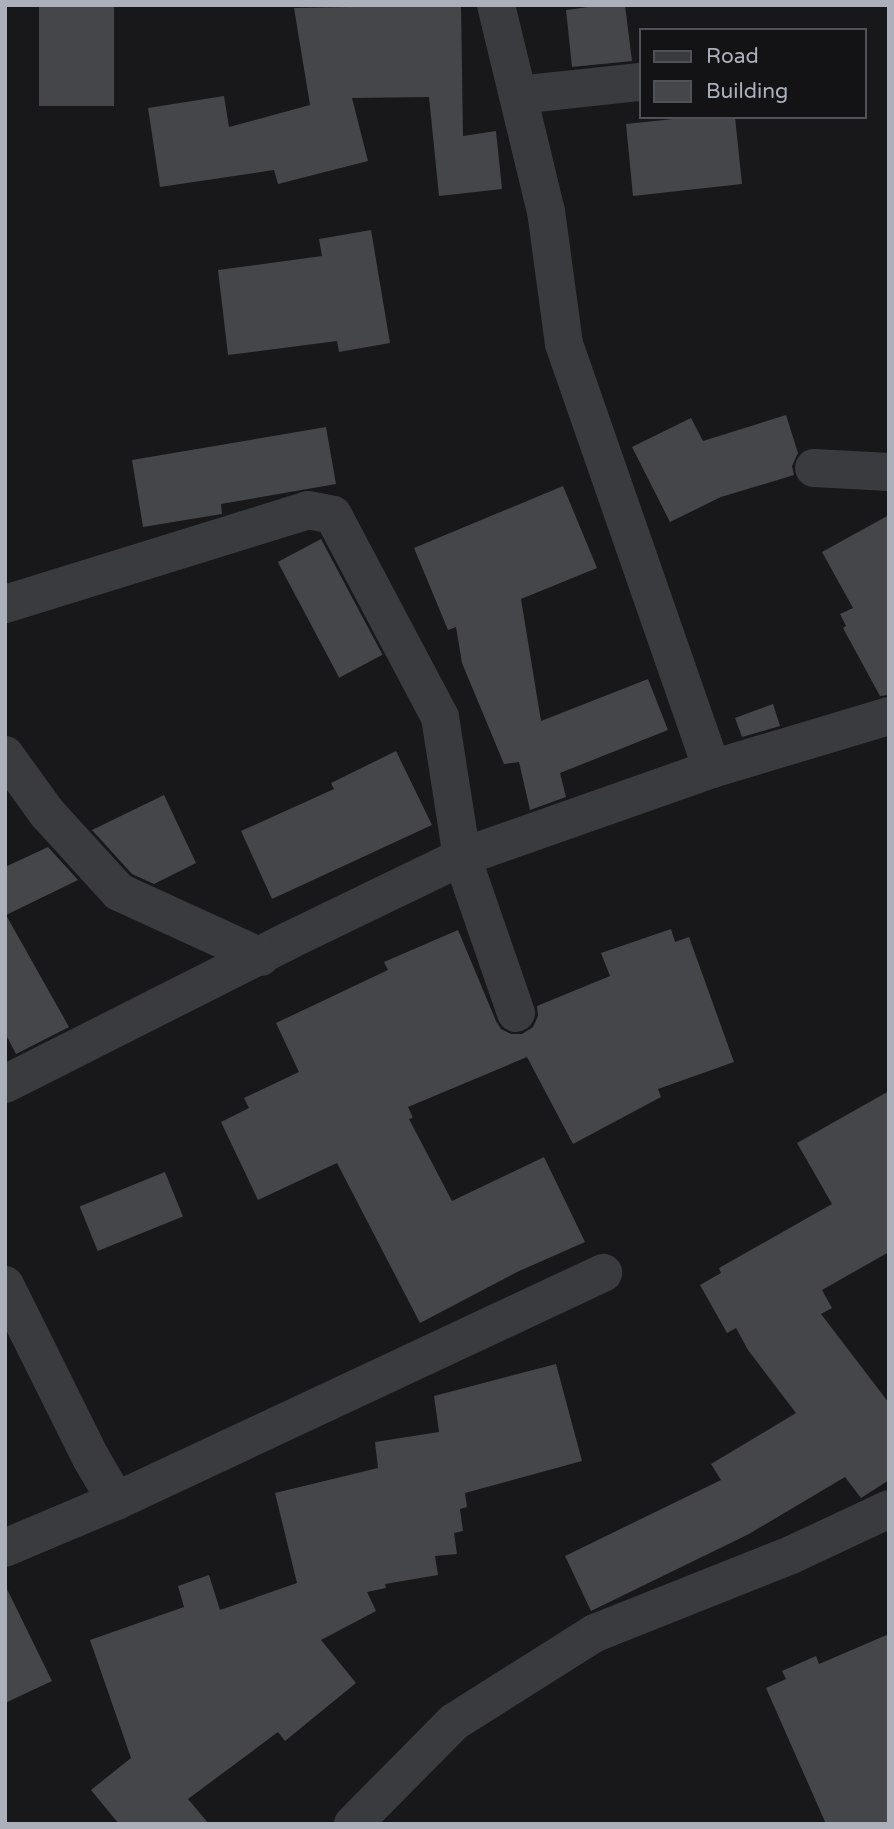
<!DOCTYPE html>
<style>
body{margin:0}
#map{position:relative;width:894px;height:1829px;overflow:hidden;background:#18181a;font-family:"Varela Round",sans-serif}
div>[style]{position:absolute}
.building>*{inset:0;background:#45464a;transform-origin:0 0}
.minor>*{height:38px;margin:-19px;padding:0 19px;transform-origin:19px;border-radius:19px;background:#393b3f}
span{translate:-50% -50%;white-space:nowrap;text-align:center;line-height:1.15;-webkit-text-stroke:5px #131315;paint-order:stroke}
.frame{position:absolute;inset:0;border:7px solid #abb0ba;pointer-events:none}
.legend{position:absolute;left:639px;top:28px;width:228px;height:91px;box-sizing:border-box;background:#131315;border:2px solid #505257;margin:0;padding:9px 12px;list-style:none;font-size:21px;color:#abb0ba}
.legend li{display:flex;align-items:center;gap:14px;height:35px}
.legend b{width:35px;border:2px solid #505257}
</style>
<div id="map">
<div class="building">
<div style="left:39px;top:5px;width:75px;height:101px"></div>
<div style="clip-path:polygon(461px 5px,463px 136px,496px 131px,502px 189px,439px 196px,429px 97px,352px 98px,368px 161px,278px 184px,274px 170px,160px 187px,148px 108px,224px 96px,229px 127px,310px 105px,294px 8px)"></div>
<div style="clip-path:polygon(605px 5px,625px 5px,632px 61px,572px 67px,566px 10px)"></div>
<div style="clip-path:polygon(692px 117px,735px 117px,742px 184px,633px 196px,626px 124px)"></div>
<div style="clip-path:polygon(371px 230px,390px 343px,339px 352px,337px 341px,228px 355px,218px 270px,322px 256px,319px 239px)"></div>
<div style="clip-path:polygon(786px 415px,798px 453px,792px 466px,794px 475px,721px 497px,670px 522px,632px 447px,691px 418px,703px 441px)"></div>
<div style="clip-path:polygon(326px 427px,336px 484px,221px 504px,222px 514px,143px 527px,132px 460px)"></div>
<div style="clip-path:polygon(563px 486px,597px 568px,521px 599px,541px 721px,648px 679px,668px 730px,560px 773px,566px 797px,530px 810px,519px 762px,504px 764px,462px 663px,456px 627px,448px 630px,414px 548px)"></div>
<div style="clip-path:polygon(889px 515px,889px 695px,880px 696px,843px 628px,846px 626px,840px 614px,853px 608px,822px 552px)"></div>
<div style="left:321px;top:539px;width:131px;height:49px;rotate:62deg"></div>
<div style="clip-path:polygon(773px 704px,780px 726px,742px 737px,735px 718px)"></div>
<div style="clip-path:polygon(396px 751px,432px 825px,272px 899px,241px 831px,334px 789px,331px 783px)"></div>
<div style="clip-path:polygon(164px 795px,196px 863px,154px 884px,132px 874px,92px 830px)"></div>
<div style="clip-path:polygon(48px 847px,78px 880px,6px 915px,69px 1027px,16px 1054px,5px 1033px,5px 867px)"></div>
<div style="clip-path:polygon(671px 929px,675px 942px,689px 937px,734px 1062px,658px 1089px,661px 1097px,573px 1144px,527px 1057px,408px 1107px,413px 1118px,409px 1119px,452px 1201px,544px 1157px,585px 1242px,517px 1272px,420px 1323px,337px 1163px,258px 1200px,221px 1122px,249px 1108px,244px 1098px,299px 1072px,276px 1023px,388px 970px,384px 962px,458px 930px,496px 1021px,501px 1029px,511px 1034px,522px 1034px,533px 1027px,538px 1016px,537px 1006px,610px 976px,601px 953px)"></div>
<div style="clip-path:polygon(889px 1091px,889px 1252px,822px 1290px,832px 1308px,821px 1314px,889px 1403px,889px 1480px,861px 1498px,845px 1477px,749px 1534px,591px 1611px,565px 1556px,721px 1480px,711px 1464px,796px 1413px,748px 1350px,736px 1328px,727px 1333px,700px 1285px,721px 1273px,719px 1268px,832px 1204px,797px 1143px)"></div>
<div style="left:165px;top:1172px;width:48px;height:92px;rotate:68deg"></div>
<div style="clip-path:polygon(556px 1364px,582px 1461px,465px 1493px,467px 1507px,460px 1509px,463px 1531px,454px 1533px,457px 1554px,435px 1556px,438px 1575px,385px 1584px,386px 1588px,367px 1592px,376px 1611px,321px 1640px,356px 1683px,285px 1741px,278px 1732px,188px 1799px,209px 1824px,119px 1824px,91px 1790px,131px 1758px,90px 1640px,184px 1607px,178px 1586px,209px 1575px,220px 1610px,297px 1583px,275px 1493px,378px 1468px,375px 1442px,439px 1432px,434px 1396px)"></div>
<div style="clip-path:polygon(5px 1585px,52px 1681px,5px 1703px)"></div>
<div style="clip-path:polygon(889px 1634px,889px 1824px,826px 1824px,766px 1688px,786px 1679px,782px 1671px,816px 1656px,819px 1664px)"></div>
</div>
<div class="minor">
<div style="left:496px;top:5px;width:212px;rotate:76.4deg"></div>
<div style="left:546px;top:211px;width:134px;rotate:82.3deg"></div>
<div style="left:564px;top:344px;width:450px;rotate:70.8deg"></div>
<div style="left:518px;top:95px;width:123px;rotate:-6.1deg"></div>
<div style="left:814px;top:468px;width:75px;rotate:3.1deg"></div>
<div style="left:5px;top:604px;width:317px;rotate:-17.2deg"></div>
<div style="left:308px;top:510px;width:25px;rotate:11deg"></div>
<div style="left:333px;top:515px;width:229px;rotate:62.1deg"></div>
<div style="left:440px;top:717px;width:142px;rotate:81.1deg"></div>
<div style="left:462px;top:857px;width:165px;rotate:70.9deg"></div>
<div style="left:5px;top:755px;width:72px;rotate:54.1deg"></div>
<div style="left:47px;top:813px;width:107px;rotate:47.7deg"></div>
<div style="left:119px;top:892px;width:156px;rotate:24.6deg"></div>
<div style="left:5px;top:1084px;width:319px;rotate:-26.8deg"></div>
<div style="left:290px;top:940px;width:191px;rotate:-25.8deg"></div>
<div style="left:462px;top:857px;width:265px;rotate:-19.4deg"></div>
<div style="left:712px;top:769px;width:185px;rotate:-16.7deg"></div>
<div style="left:5px;top:1285px;width:193px;rotate:63.6deg"></div>
<div style="left:91px;top:1458px;width:50px;rotate:59.8deg"></div>
<div style="left:116px;top:1501px;width:121px;rotate:157.1deg"></div>
<div style="left:116px;top:1501px;width:538px;rotate:-25.09deg"></div>
<div style="left:353px;top:1824px;width:144px;rotate:-45.3deg"></div>
<div style="left:454px;top:1722px;width:167px;rotate:-32.3deg"></div>
<div style="left:595px;top:1633px;width:211px;rotate:-21.7deg"></div>
<div style="left:791px;top:1555px;width:108px;rotate:-25.1deg"></div>
</div>
<div class="frame"></div>
<ul class="legend">
<li><b style="height:9px;background:#393b3f"></b>Road</li>
<li><b style="height:19px;background:#45464a"></b>Building</li>
</ul>
</div>
